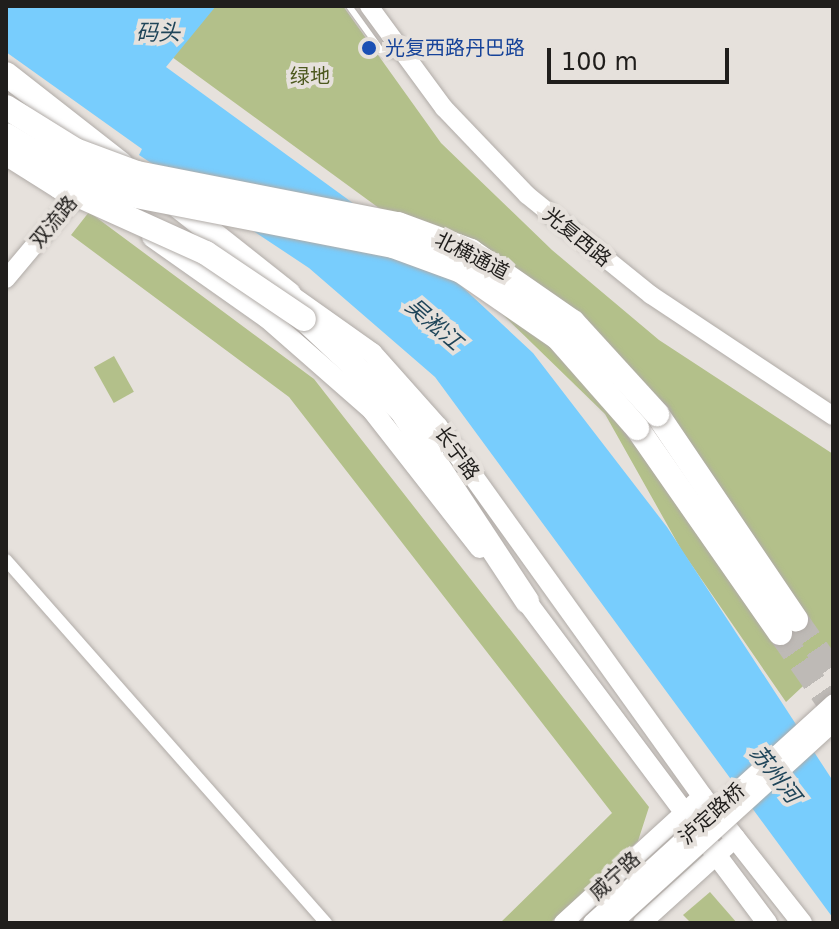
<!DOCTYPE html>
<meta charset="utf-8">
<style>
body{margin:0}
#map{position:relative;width:839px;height:929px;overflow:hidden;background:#e6e1dc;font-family:"DejaVu Sans","Noto Sans SC",sans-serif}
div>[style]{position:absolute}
.green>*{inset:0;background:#b3c08a;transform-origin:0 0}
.water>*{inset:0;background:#78cdfd}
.highway-tunnel>*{height:24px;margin-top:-12px;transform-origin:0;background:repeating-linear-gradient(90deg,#bebab6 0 24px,transparent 0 36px)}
.roads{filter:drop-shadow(0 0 2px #b0aba7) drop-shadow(0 0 2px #b0aba7)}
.lane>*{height:6px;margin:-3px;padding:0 3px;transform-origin:3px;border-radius:3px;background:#fff}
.street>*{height:12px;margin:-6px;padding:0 6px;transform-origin:6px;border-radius:6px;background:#fff}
.secondary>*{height:18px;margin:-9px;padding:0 9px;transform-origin:9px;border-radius:9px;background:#fff}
.primary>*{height:20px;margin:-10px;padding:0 10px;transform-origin:10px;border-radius:10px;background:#fff}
.highway>*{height:24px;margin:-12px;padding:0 12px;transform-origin:12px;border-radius:12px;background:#fff}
.bridges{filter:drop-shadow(0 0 2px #b0aba7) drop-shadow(0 0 2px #b0aba7)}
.secondary-bridge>*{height:18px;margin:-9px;padding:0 9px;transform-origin:9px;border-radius:9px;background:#fff}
.highway-bridge>*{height:24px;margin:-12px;padding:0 12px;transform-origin:12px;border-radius:12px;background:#fff}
.dots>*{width:22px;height:22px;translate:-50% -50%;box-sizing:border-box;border:4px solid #e6e1dc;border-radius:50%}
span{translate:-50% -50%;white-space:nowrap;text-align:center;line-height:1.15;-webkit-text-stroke:8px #e6e1dc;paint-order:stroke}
.transit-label{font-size:20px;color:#164399}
.left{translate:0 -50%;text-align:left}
.park-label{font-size:20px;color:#4d591f}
.street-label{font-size:20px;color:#201e1c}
.water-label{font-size:22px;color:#1f4559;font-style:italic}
.frame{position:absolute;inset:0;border:8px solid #201e1c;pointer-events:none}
.scale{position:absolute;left:547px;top:48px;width:182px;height:36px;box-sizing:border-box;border:4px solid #201e1c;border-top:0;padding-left:10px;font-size:24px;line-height:28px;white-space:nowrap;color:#201e1c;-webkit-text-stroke:6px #e6e1dc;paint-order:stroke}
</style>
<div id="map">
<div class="green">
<div style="clip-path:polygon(214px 6px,343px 6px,441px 143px,552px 250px,659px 340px,833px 454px,833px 658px,786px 702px,682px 551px,605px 414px,435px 249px,172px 57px)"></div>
<div style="clip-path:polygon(89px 212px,314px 379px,649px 807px,638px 841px,550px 923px,500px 923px,612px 813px,289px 397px,71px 235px)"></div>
<div style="left:114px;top:356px;width:41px;height:23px;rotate:61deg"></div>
<div style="clip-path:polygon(710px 892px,737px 923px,691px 923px,683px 915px)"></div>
</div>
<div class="water">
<div style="clip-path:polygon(6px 6px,216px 6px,166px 67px,442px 268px,533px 353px,667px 527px,833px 781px,833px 918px,435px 377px,309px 268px,139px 155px,142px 149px,6px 52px)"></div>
</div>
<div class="highway-tunnel">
<div style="left:796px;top:619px;width:65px;rotate:55.1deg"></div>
<div style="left:780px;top:633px;width:93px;rotate:55.1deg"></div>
</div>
<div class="roads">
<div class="lane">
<div style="left:349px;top:6px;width:58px;rotate:54.1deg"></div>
<div style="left:383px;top:53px;width:18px;rotate:9deg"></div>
</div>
<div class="street">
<div style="left:6px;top:560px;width:484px;rotate:48.6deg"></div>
</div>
<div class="secondary">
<div style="left:369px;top:6px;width:127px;rotate:53.7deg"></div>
<div style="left:444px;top:108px;width:120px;rotate:46.3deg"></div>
<div style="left:527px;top:195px;width:159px;rotate:38.9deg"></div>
<div style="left:651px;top:295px;width:219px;rotate:33.6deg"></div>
<div style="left:6px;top:279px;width:121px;rotate:-50deg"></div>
<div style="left:563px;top:923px;width:188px;rotate:-42.4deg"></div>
<div style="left:642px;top:923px;width:127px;rotate:-42.1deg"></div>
</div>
<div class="primary">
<div style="left:152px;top:237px;width:141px;rotate:35.2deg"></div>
<div style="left:267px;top:318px;width:140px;rotate:41.2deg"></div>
<div style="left:372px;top:410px;width:175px;rotate:52deg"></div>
<div style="left:276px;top:285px;width:118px;rotate:35.3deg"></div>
<div style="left:372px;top:353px;width:99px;rotate:48.3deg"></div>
<div style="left:438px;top:427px;width:454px;rotate:54.4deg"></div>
<div style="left:702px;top:796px;width:162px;rotate:51.8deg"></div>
<div style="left:518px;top:590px;width:416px;rotate:53.2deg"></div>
</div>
<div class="highway">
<div style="left:6px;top:74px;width:146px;rotate:38deg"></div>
<div style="left:173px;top:202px;width:148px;rotate:38.4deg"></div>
<div style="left:304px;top:319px;width:133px;rotate:43.2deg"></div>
<div style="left:401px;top:410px;width:229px;rotate:56.6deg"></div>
<div style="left:657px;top:414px;width:248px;rotate:55.9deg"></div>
<div style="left:637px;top:428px;width:250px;rotate:55.1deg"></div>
</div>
</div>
<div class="bridges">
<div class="secondary-bridge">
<div style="left:592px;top:923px;width:326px;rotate:-42.3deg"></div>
<div style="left:613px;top:923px;width:297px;rotate:-42.3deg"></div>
</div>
<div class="highway-bridge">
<div style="left:6px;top:107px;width:81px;rotate:31.9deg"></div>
<div style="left:75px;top:150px;width:66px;rotate:20.4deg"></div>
<div style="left:137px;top:173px;width:266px;rotate:11.1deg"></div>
<div style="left:398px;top:224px;width:78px;rotate:20.3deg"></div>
<div style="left:471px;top:251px;width:124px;rotate:34.8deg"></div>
<div style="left:573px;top:322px;width:125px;rotate:47.6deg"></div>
<div style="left:6px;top:135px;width:69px;rotate:30.7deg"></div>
<div style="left:65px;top:170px;width:71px;rotate:20.7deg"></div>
<div style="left:131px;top:195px;width:267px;rotate:11deg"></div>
<div style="left:393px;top:246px;width:72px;rotate:20.2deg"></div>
<div style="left:461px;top:271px;width:118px;rotate:34.6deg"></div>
<div style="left:558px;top:338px;width:120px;rotate:48.7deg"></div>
<div style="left:14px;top:158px;width:54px;rotate:32.2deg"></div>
<div style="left:60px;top:187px;width:160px;rotate:24.3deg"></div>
<div style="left:206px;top:253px;width:118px;rotate:34deg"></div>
</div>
</div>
<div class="dots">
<div style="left:369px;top:48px;background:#1a4fb4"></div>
</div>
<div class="transit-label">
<span class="left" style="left:385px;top:48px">光复西路丹巴路</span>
</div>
<div class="park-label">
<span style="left:310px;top:76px">绿地</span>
</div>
<div class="street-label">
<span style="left:54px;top:222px;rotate:-50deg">双流路</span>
<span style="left:577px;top:237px;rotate:39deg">光复西路</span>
<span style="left:472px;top:256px;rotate:27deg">北横通道</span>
<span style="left:457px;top:453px;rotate:54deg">长宁路</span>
<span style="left:712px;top:814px;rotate:-42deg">泸定路桥</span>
<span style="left:615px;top:876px;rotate:-42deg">威宁路</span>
</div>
<div class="water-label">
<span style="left:158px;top:33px">码头</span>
<span style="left:434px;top:324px;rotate:41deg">吴淞江</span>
<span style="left:775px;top:774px;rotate:52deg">苏州河</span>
</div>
<div class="frame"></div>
<div class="scale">100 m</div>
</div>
